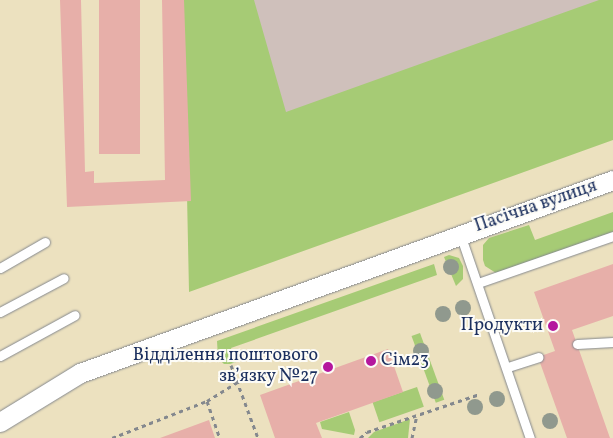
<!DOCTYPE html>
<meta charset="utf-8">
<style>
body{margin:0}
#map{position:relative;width:613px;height:438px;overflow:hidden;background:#ece1bf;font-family:Vollkorn,serif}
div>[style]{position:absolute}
.industrial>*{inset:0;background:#cfc0bb}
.green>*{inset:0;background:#a6cb75;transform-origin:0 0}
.building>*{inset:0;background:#e7afa9;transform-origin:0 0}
.path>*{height:3px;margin-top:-1.5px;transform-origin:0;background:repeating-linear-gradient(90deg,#84888e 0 4px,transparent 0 8px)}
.roads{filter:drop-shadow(0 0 1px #84888e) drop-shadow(0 0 1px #84888e)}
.service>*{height:9px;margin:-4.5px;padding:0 4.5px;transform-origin:4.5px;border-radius:4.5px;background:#fff}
.minor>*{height:19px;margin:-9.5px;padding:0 9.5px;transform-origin:9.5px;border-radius:9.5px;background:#fff}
.trees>*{width:16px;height:16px;margin:-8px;border-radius:50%;background:#90998e}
.dots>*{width:14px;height:14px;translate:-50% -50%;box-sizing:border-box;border:2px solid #fdfcf7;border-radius:50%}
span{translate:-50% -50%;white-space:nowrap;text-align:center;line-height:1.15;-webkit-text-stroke:4px #fdfcf7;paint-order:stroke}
.street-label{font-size:18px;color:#1b2f5e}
.poi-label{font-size:18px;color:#1b2f5e}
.right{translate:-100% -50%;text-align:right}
.left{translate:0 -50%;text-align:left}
</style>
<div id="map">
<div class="industrial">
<div style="clip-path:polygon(184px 0,613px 0,191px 201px)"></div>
</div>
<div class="green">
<div style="clip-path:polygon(183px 0,254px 0,286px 112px,599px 0,613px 0,613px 140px,189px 292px)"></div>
<div style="clip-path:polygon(613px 212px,613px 232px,496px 273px,485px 266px,483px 260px,483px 245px,489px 238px,529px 225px,535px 240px)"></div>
<div style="clip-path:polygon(449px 255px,459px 258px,463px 266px,463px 279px,456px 286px,444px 257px)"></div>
<div style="clip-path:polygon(434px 264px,437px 275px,231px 348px,236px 362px,230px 364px,224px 364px,218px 358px,217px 341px)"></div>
<div style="left:420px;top:333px;width:71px;height:9px;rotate:70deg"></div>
<div style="left:417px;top:387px;width:21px;height:47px;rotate:71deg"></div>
<div style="clip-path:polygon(349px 412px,355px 430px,354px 435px,322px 429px,320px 422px)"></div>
<div style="clip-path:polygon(410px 419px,408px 438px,368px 438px,374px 432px)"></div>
</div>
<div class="building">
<div style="clip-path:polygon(60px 0,81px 0,85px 172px,94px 171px,94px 183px,165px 180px,162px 0,184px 0,191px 201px,67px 207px)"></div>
<div style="left:99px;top:0;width:41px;height:154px"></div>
<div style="clip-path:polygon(613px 264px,613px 316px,572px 330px,610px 438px,567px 438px,538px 357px,555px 351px,534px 292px)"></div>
<div style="clip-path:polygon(388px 349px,403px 392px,316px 423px,322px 438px,275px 438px,260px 395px)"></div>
<div style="clip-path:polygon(209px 420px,215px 438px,160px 438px)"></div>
</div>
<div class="path">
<div style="left:231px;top:365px;width:78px;rotate:69.7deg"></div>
<div style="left:207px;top:401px;width:39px;rotate:71deg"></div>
<div style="left:112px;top:438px;width:102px;rotate:-21.3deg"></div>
<div style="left:207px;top:401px;width:36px;rotate:-32deg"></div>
<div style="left:360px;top:438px;width:9px;rotate:-41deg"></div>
<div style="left:367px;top:432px;width:119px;rotate:-18.6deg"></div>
<div style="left:412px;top:438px;width:24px;rotate:-78deg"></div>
</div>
<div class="roads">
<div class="service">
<div style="left:460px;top:234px;width:216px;rotate:71.1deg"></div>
<div style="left:0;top:268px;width:52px;rotate:-30deg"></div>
<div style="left:478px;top:283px;width:143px;rotate:-19.2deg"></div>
<div style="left:0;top:312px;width:72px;rotate:-28deg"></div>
<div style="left:577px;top:344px;width:36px;rotate:-3deg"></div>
<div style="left:0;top:356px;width:85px;rotate:-28.7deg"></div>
<div style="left:508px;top:367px;width:32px;rotate:-18deg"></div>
</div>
<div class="minor">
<div style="left:0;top:422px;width:94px;rotate:-31.5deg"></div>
<div style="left:80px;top:373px;width:567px;rotate:-19.91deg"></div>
</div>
</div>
<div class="trees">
<div style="left:451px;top:267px"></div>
<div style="left:463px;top:308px"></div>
<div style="left:443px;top:314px"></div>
<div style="left:421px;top:351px"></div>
<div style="left:435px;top:391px"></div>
<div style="left:497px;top:399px"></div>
<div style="left:475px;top:407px"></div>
<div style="left:550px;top:421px"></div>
</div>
<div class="dots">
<div style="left:553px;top:326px;background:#b5179e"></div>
<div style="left:371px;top:361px;background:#b5179e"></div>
<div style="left:328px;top:367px;background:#b5179e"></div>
</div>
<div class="street-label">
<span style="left:536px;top:207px;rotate:-19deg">Пасічна вулиця</span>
</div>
<div class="poi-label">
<span class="right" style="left:543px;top:326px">Продукти</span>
<span class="right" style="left:318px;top:367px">Відділення поштового<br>зв’язку №27</span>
<span class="left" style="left:381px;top:361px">Сім23</span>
</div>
</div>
